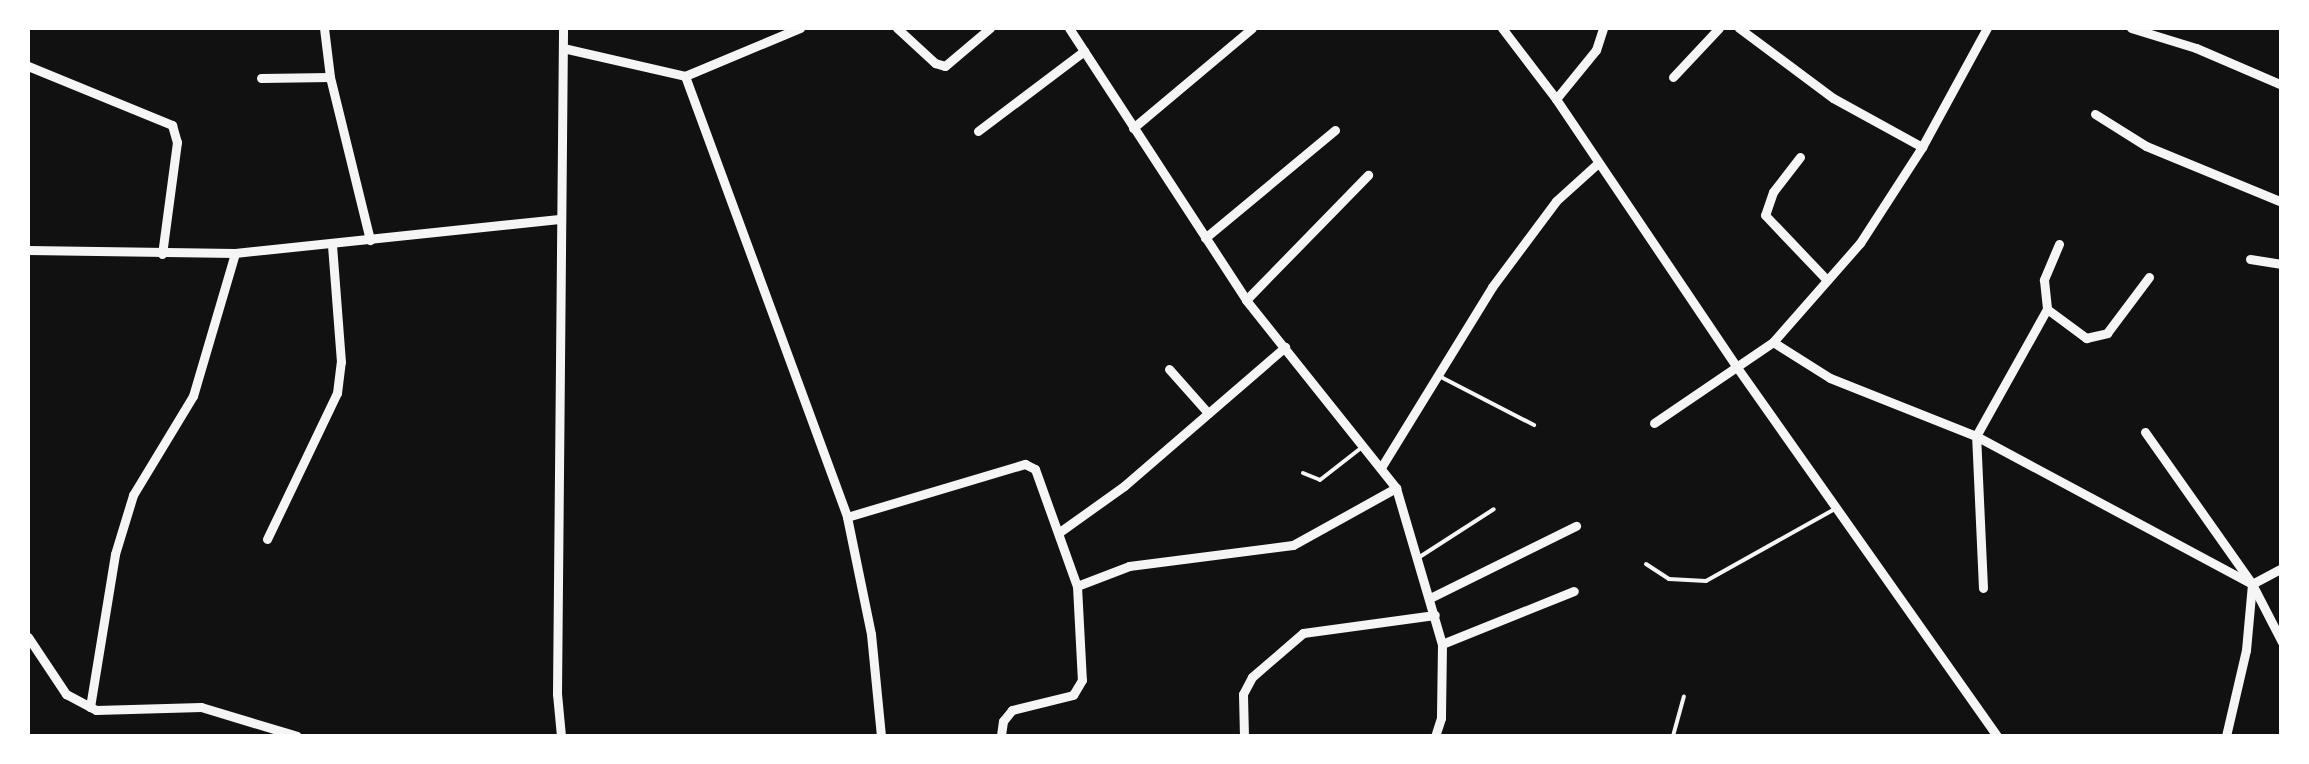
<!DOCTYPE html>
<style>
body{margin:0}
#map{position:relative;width:2309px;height:764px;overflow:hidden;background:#111;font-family:"Nunito Sans",sans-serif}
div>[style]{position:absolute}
.service>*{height:4px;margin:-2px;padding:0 2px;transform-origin:2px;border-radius:2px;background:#f5f5f5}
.minor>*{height:9px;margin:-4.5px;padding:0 4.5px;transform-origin:4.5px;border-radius:4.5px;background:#f5f5f5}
span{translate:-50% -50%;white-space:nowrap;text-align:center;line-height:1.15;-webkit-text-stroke:10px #fff;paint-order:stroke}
.frame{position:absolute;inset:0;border:30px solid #fff;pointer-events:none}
</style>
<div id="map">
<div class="service">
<div style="left:1439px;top:376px;width:107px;rotate:27.3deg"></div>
<div style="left:1303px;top:473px;width:18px;rotate:22deg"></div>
<div style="left:1320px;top:480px;width:52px;rotate:-38deg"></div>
<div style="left:1418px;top:558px;width:90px;rotate:-32.8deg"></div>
<div style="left:1646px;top:564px;width:27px;rotate:33deg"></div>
<div style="left:1669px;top:579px;width:37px;rotate:3deg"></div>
<div style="left:1706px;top:581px;width:145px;rotate:-29.2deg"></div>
<div style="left:1673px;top:736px;width:41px;rotate:-74.6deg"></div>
</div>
<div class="minor">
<div style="left:324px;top:28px;width:49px;rotate:83deg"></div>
<div style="left:330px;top:77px;width:168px;rotate:76.2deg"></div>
<div style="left:897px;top:28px;width:52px;rotate:42.6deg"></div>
<div style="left:935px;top:63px;width:10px;rotate:17deg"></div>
<div style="left:945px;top:66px;width:59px;rotate:-40.2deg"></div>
<div style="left:1069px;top:28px;width:325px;rotate:56.9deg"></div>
<div style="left:1246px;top:300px;width:241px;rotate:51.4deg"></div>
<div style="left:1396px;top:488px;width:163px;rotate:73.6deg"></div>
<div style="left:1442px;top:644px;width:74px;rotate:90.8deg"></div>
<div style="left:1441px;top:718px;width:19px;rotate:108deg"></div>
<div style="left:1502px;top:28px;width:89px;rotate:52.7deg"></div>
<div style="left:1556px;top:99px;width:322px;rotate:56deg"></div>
<div style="left:1736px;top:366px;width:453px;rotate:54.8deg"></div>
<div style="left:1739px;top:28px;width:117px;rotate:36.7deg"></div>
<div style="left:1833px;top:98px;width:102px;rotate:28.8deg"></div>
<div style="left:2131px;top:28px;width:68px;rotate:17.1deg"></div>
<div style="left:2196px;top:48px;width:94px;rotate:23.3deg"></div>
<div style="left:563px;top:48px;width:125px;rotate:12.9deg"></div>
<div style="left:685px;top:76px;width:125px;rotate:-22.7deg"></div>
<div style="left:28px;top:66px;width:156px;rotate:22.3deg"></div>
<div style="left:172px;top:125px;width:18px;rotate:74deg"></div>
<div style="left:177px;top:142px;width:113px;rotate:97.6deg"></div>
<div style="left:685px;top:76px;width:470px;rotate:69.8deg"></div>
<div style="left:847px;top:517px;width:119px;rotate:78.4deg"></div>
<div style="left:871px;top:634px;width:102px;rotate:84.4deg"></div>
<div style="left:1673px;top:77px;width:67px;rotate:-46.8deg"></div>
<div style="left:261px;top:78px;width:69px;rotate:-0.8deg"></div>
<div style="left:1556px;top:99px;width:63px;rotate:-50.8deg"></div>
<div style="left:1596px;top:50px;width:23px;rotate:-72deg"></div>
<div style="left:2095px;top:114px;width:60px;rotate:32.1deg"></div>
<div style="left:2146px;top:146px;width:147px;rotate:22.4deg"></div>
<div style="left:1133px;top:128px;width:155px;rotate:-40deg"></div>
<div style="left:978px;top:131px;width:133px;rotate:-37deg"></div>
<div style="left:1800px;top:157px;width:44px;rotate:127.6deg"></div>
<div style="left:1773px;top:192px;width:24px;rotate:109deg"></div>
<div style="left:1765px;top:215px;width:90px;rotate:46.4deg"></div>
<div style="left:1205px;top:238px;width:169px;rotate:-39.7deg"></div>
<div style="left:2059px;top:244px;width:39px;rotate:113deg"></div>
<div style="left:2044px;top:280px;width:29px;rotate:84deg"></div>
<div style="left:2047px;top:309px;width:49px;rotate:36.6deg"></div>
<div style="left:2086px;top:338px;width:22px;rotate:-13deg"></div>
<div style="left:2107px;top:333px;width:70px;rotate:-53.1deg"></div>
<div style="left:28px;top:250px;width:207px;rotate:0.8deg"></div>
<div style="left:235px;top:253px;width:326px;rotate:-6deg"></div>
<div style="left:2250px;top:259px;width:32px;rotate:9deg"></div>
<div style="left:1246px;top:300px;width:175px;rotate:-45.7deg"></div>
<div style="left:1773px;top:342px;width:67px;rotate:32.3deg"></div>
<div style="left:1830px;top:378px;width:157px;rotate:21.7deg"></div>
<div style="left:1976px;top:436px;width:313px;rotate:28.2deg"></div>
<div style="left:2252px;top:584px;width:65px;rotate:62.7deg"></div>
<div style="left:1169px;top:369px;width:59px;rotate:48.4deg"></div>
<div style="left:1654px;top:423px;width:144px;rotate:-34.2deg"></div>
<div style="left:1773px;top:342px;width:132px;rotate:-48.7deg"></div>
<div style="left:1860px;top:243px;width:114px;rotate:-57.1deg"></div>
<div style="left:1922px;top:147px;width:136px;rotate:-61.4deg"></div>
<div style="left:2145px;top:432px;width:182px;rotate:54.8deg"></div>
<div style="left:1382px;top:466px;width:210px;rotate:-58.4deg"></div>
<div style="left:1492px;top:287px;width:107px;rotate:-53.3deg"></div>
<div style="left:1556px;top:201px;width:55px;rotate:-42.1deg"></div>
<div style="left:847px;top:517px;width:186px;rotate:-16.6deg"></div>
<div style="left:1025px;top:464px;width:11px;rotate:27deg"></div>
<div style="left:1035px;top:469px;width:124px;rotate:70.3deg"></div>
<div style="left:1077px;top:586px;width:94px;rotate:87deg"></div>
<div style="left:1082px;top:680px;width:17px;rotate:121deg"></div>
<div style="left:1073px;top:695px;width:63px;rotate:166.2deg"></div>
<div style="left:1012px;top:710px;width:14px;rotate:129deg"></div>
<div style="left:1003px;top:721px;width:15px;rotate:98deg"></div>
<div style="left:1061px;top:531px;width:77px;rotate:-35.5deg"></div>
<div style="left:1124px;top:486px;width:213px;rotate:-40.8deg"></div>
<div style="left:267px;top:539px;width:162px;rotate:-64.4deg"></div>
<div style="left:337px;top:393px;width:31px;rotate:-83deg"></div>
<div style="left:341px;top:362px;width:116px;rotate:-94.4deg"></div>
<div style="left:1077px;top:586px;width:56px;rotate:-21deg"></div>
<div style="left:1129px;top:566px;width:165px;rotate:-7.3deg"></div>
<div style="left:1293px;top:545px;width:118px;rotate:-29deg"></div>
<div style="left:1983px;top:588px;width:152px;rotate:-92.6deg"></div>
<div style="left:1976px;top:436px;width:145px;rotate:-60.8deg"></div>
<div style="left:1430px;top:598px;width:163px;rotate:-26.3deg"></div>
<div style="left:28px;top:637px;width:69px;rotate:56.3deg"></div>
<div style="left:66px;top:694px;width:34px;rotate:28deg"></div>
<div style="left:96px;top:710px;width:105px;rotate:-1.6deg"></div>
<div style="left:201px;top:707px;width:100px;rotate:16.8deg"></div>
<div style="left:1442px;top:644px;width:142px;rotate:-21.9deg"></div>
<div style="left:90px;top:707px;width:155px;rotate:-80.7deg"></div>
<div style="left:115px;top:554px;width:62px;rotate:-73deg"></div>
<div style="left:133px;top:495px;width:116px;rotate:-58.8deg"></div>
<div style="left:193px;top:396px;width:149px;rotate:-73.6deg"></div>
<div style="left:561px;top:736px;width:42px;rotate:-95.4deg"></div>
<div style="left:557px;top:694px;width:666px;rotate:-89.48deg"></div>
<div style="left:1244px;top:736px;width:42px;rotate:-91.4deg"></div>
<div style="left:1243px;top:694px;width:19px;rotate:-62deg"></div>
<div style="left:1252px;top:677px;width:67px;rotate:-40.8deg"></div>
<div style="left:1303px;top:633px;width:133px;rotate:-7.8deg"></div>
<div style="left:2226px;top:736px;width:88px;rotate:-76.9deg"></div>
<div style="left:2246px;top:650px;width:66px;rotate:-84.8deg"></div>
<div style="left:2252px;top:584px;width:34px;rotate:-28deg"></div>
</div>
<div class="frame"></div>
</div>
